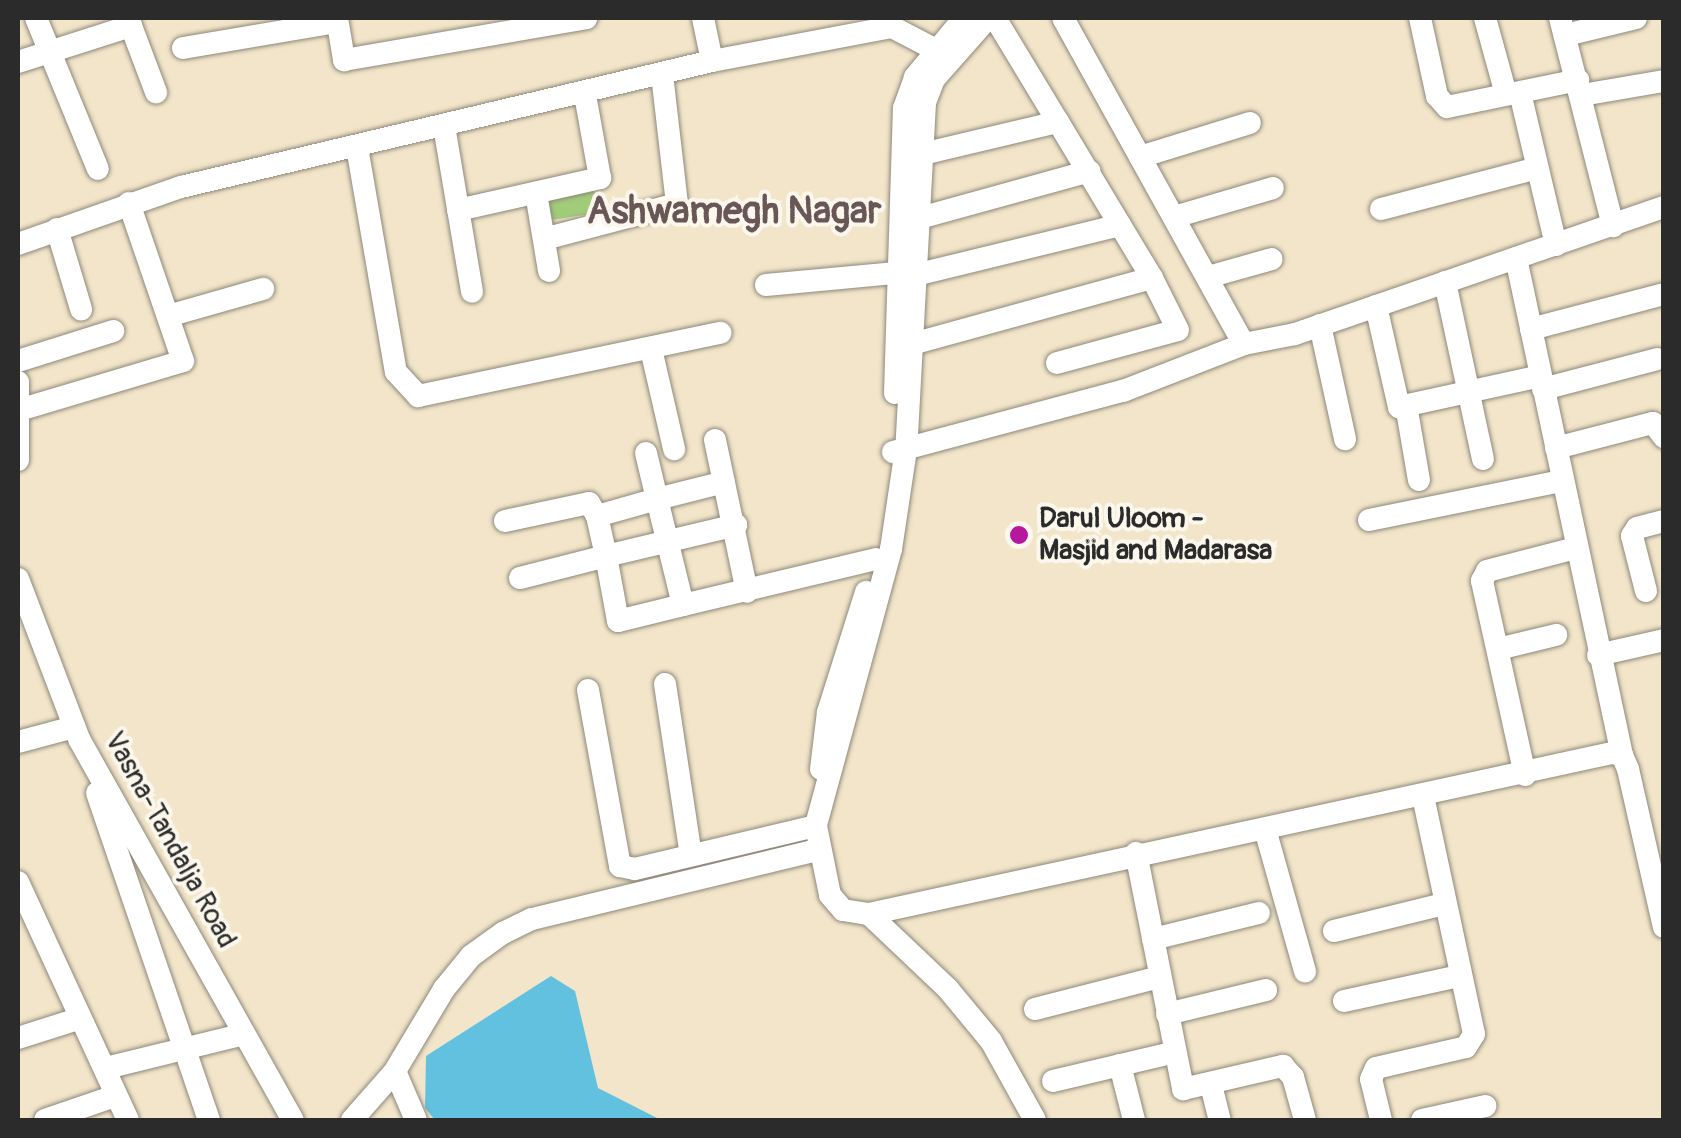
<!DOCTYPE html>
<style>
body{margin:0}
#map{position:relative;width:1681px;height:1138px;overflow:hidden;background:#f2e5ca;font-family:Pangolin,sans-serif}
div>[style]{position:absolute}
.green>*{inset:0;background:#a1cc79;transform-origin:0 0}
.water>*{inset:0;background:#61c1df}
.roads{filter:drop-shadow(0 0 2px #8e887a) drop-shadow(0 0 2px #8e887a)}
.minor>*{height:22px;margin:-11px;padding:0 11px;transform-origin:11px;border-radius:11px;background:#fff}
.dots>*{width:28px;height:28px;translate:-50% -50%;box-sizing:border-box;border:5px solid #fbf7ec;border-radius:50%}
span{translate:-50% -50%;white-space:nowrap;text-align:center;line-height:1.15;-webkit-text-stroke:8px #fbf7ec;paint-order:stroke}
.poi-label{font-size:28px;color:#2b2b2b;font-weight:700}
.left{translate:0 -50%;text-align:left}
.street-label{font-size:28px;color:#2b2b2b}
.district-label{font-size:38px;color:#695656;font-weight:700}
.frame{position:absolute;inset:0;border:20px solid #2b2b2b;pointer-events:none}
</style>
<div id="map">
<div class="green">
<div style="left:594px;top:188px;width:25px;height:52px;rotate:81deg"></div>
</div>
<div class="water">
<div style="clip-path:polygon(551px 976px,575px 991px,598px 1088px,661px 1120px,435px 1120px,425px 1108px,426px 1056px)"></div>
</div>
<div class="roads">
<div class="minor">
<div style="left:36px;top:18px;width:163px;rotate:67.7deg"></div>
<div style="left:337px;top:18px;width:43px;rotate:80.5deg"></div>
<div style="left:344px;top:60px;width:246px;rotate:-9.8deg"></div>
<div style="left:703px;top:18px;width:44px;rotate:78.2deg"></div>
<div style="left:712px;top:61px;width:183px;rotate:-10.7deg"></div>
<div style="left:892px;top:27px;width:59px;rotate:27.4deg"></div>
<div style="left:988px;top:18px;width:81px;rotate:131.5deg"></div>
<div style="left:934px;top:79px;width:26px;rotate:111deg"></div>
<div style="left:925px;top:103px;width:347px;rotate:93.1deg"></div>
<div style="left:906px;top:449px;width:101px;rotate:98.5deg"></div>
<div style="left:891px;top:549px;width:287px;rotate:105.2deg"></div>
<div style="left:816px;top:826px;width:70px;rotate:78.5deg"></div>
<div style="left:830px;top:895px;width:20px;rotate:49deg"></div>
<div style="left:843px;top:910px;width:26px;rotate:9deg"></div>
<div style="left:869px;top:914px;width:760px;rotate:-12.23deg"></div>
<div style="left:1612px;top:753px;width:10px;rotate:11deg"></div>
<div style="left:1622px;top:755px;width:15px;rotate:67deg"></div>
<div style="left:1628px;top:769px;width:162px;rotate:77.2deg"></div>
<div style="left:1063px;top:18px;width:373px;rotate:61deg"></div>
<div style="left:1420px;top:18px;width:80px;rotate:77.7deg"></div>
<div style="left:1437px;top:96px;width:15px;rotate:48deg"></div>
<div style="left:1447px;top:107px;width:134px;rotate:-11.6deg"></div>
<div style="left:1485px;top:18px;width:79px;rotate:74.6deg"></div>
<div style="left:1560px;top:18px;width:215px;rotate:75.7deg"></div>
<div style="left:1566px;top:35px;width:72px;rotate:-13.7deg"></div>
<div style="left:183px;top:48px;width:156px;rotate:-9.6deg"></div>
<div style="left:18px;top:62px;width:119px;rotate:-17.7deg"></div>
<div style="left:131px;top:26px;width:71px;rotate:69.3deg"></div>
<div style="left:1582px;top:95px;width:83px;rotate:-9.7deg"></div>
<div style="left:1521px;top:97px;width:152px;rotate:76.7deg"></div>
<div style="left:444px;top:126px;width:168px;rotate:80.4deg"></div>
<div style="left:357px;top:147px;width:228px;rotate:80.2deg"></div>
<div style="left:396px;top:372px;width:33px;rotate:47deg"></div>
<div style="left:418px;top:396px;width:309px;rotate:-11.8deg"></div>
<div style="left:918px;top:155px;width:144px;rotate:-13.3deg"></div>
<div style="left:1058px;top:122px;width:122px;rotate:-121.2deg"></div>
<div style="left:1140px;top:157px;width:115px;rotate:-17.2deg"></div>
<div style="left:536px;top:193px;width:79px;rotate:80.5deg"></div>
<div style="left:1381px;top:209px;width:161px;rotate:-14.7deg"></div>
<div style="left:458px;top:210px;width:146px;rotate:-12.7deg"></div>
<div style="left:600px;top:178px;width:84px;rotate:-100.2deg"></div>
<div style="left:1174px;top:217px;width:103px;rotate:-16.3deg"></div>
<div style="left:916px;top:219px;width:180px;rotate:-15.4deg"></div>
<div style="left:57px;top:229px;width:84px;rotate:73.3deg"></div>
<div style="left:544px;top:239px;width:138px;rotate:-14.7deg"></div>
<div style="left:677px;top:204px;width:131px;rotate:-96.6deg"></div>
<div style="left:18px;top:244px;width:173px;rotate:-19.3deg"></div>
<div style="left:181px;top:187px;width:546px;rotate:-13.35deg"></div>
<div style="left:1516px;top:258px;width:508px;rotate:77.96deg"></div>
<div style="left:911px;top:276px;width:215px;rotate:-13.7deg"></div>
<div style="left:1120px;top:225px;width:120px;rotate:-121deg"></div>
<div style="left:1208px;top:277px;width:66px;rotate:-15.7deg"></div>
<div style="left:1445px;top:282px;width:181px;rotate:77.9deg"></div>
<div style="left:766px;top:285px;width:131px;rotate:-5.3deg"></div>
<div style="left:1376px;top:306px;width:104px;rotate:77.2deg"></div>
<div style="left:1399px;top:407px;width:145px;rotate:-12.3deg"></div>
<div style="left:168px;top:316px;width:99px;rotate:-15.9deg"></div>
<div style="left:1320px;top:325px;width:117px;rotate:77.6deg"></div>
<div style="left:1531px;top:329px;width:138px;rotate:-14.7deg"></div>
<div style="left:912px;top:344px;width:249px;rotate:-15.4deg"></div>
<div style="left:1152px;top:278px;width:62px;rotate:-121.1deg"></div>
<div style="left:651px;top:349px;width:103px;rotate:77deg"></div>
<div style="left:18px;top:361px;width:100px;rotate:-17.5deg"></div>
<div style="left:1057px;top:363px;width:125px;rotate:-15.3deg"></div>
<div style="left:1178px;top:330px;width:58px;rotate:-116.6deg"></div>
<div style="left:18px;top:382px;width:78px;rotate:90deg"></div>
<div style="left:1543px;top:389px;width:118px;rotate:-14.7deg"></div>
<div style="left:895px;top:393px;width:285px;rotate:-88.2deg"></div>
<div style="left:904px;top:108px;width:33px;rotate:-70deg"></div>
<div style="left:915px;top:77px;width:77px;rotate:-50.3deg"></div>
<div style="left:1406px;top:405px;width:76px;rotate:80.2deg"></div>
<div style="left:19px;top:410px;width:171px;rotate:-16.6deg"></div>
<div style="left:183px;top:361px;width:167px;rotate:-108.9deg"></div>
<div style="left:715px;top:440px;width:155px;rotate:78.1deg"></div>
<div style="left:1556px;top:448px;width:100px;rotate:-14.5deg"></div>
<div style="left:1653px;top:423px;width:18px;rotate:52deg"></div>
<div style="left:893px;top:452px;width:238px;rotate:-14.9deg"></div>
<div style="left:1123px;top:391px;width:130px;rotate:-21.2deg"></div>
<div style="left:1244px;top:344px;width:52px;rotate:-11.1deg"></div>
<div style="left:1295px;top:334px;width:390px;rotate:-19deg"></div>
<div style="left:646px;top:453px;width:47px;rotate:76.6deg"></div>
<div style="left:657px;top:499px;width:69px;rotate:-14.2deg"></div>
<div style="left:597px;top:516px;width:41px;rotate:77.3deg"></div>
<div style="left:606px;top:556px;width:134px;rotate:-13.4deg"></div>
<div style="left:1369px;top:520px;width:196px;rotate:-11.5deg"></div>
<div style="left:505px;top:521px;width:86px;rotate:-12.1deg"></div>
<div style="left:589px;top:503px;width:15px;rotate:58deg"></div>
<div style="left:597px;top:516px;width:62px;rotate:-15.8deg"></div>
<div style="left:657px;top:499px;width:109px;rotate:76.2deg"></div>
<div style="left:683px;top:605px;width:198px;rotate:-13.4deg"></div>
<div style="left:520px;top:578px;width:89px;rotate:-14.3deg"></div>
<div style="left:606px;top:556px;width:66px;rotate:79.5deg"></div>
<div style="left:618px;top:621px;width:67px;rotate:-13.8deg"></div>
<div style="left:18px;top:579px;width:171px;rotate:69.1deg"></div>
<div style="left:79px;top:739px;width:437px;rotate:60.7deg"></div>
<div style="left:1646px;top:591px;width:57px;rotate:-104.3deg"></div>
<div style="left:1632px;top:536px;width:9px;rotate:-58deg"></div>
<div style="left:1637px;top:528px;width:28px;rotate:-15deg"></div>
<div style="left:1498px;top:649px;width:60px;rotate:-13.6deg"></div>
<div style="left:1598px;top:655px;width:68px;rotate:-12.8deg"></div>
<div style="left:665px;top:684px;width:173px;rotate:81.4deg"></div>
<div style="left:588px;top:690px;width:179px;rotate:79.7deg"></div>
<div style="left:620px;top:866px;width:15px;rotate:11deg"></div>
<div style="left:635px;top:869px;width:186px;rotate:-13.4deg"></div>
<div style="left:18px;top:742px;width:58px;rotate:-15deg"></div>
<div style="left:821px;top:769px;width:57px;rotate:-83deg"></div>
<div style="left:828px;top:712px;width:126px;rotate:-72.4deg"></div>
<div style="left:1525px;top:775px;width:199px;rotate:-102.5deg"></div>
<div style="left:1482px;top:581px;width:11px;rotate:-63deg"></div>
<div style="left:1487px;top:571px;width:92px;rotate:-14.5deg"></div>
<div style="left:97px;top:793px;width:346px;rotate:71.1deg"></div>
<div style="left:1265px;top:829px;width:148px;rotate:74.3deg"></div>
<div style="left:1136px;top:853px;width:241px;rotate:78.7deg"></div>
<div style="left:1183px;top:1089px;width:103px;rotate:-13deg"></div>
<div style="left:1283px;top:1066px;width:15px;rotate:48deg"></div>
<div style="left:1293px;top:1077px;width:45px;rotate:74.4deg"></div>
<div style="left:18px;top:882px;width:262px;rotate:65.2deg"></div>
<div style="left:869px;top:914px;width:109px;rotate:43.5deg"></div>
<div style="left:948px;top:989px;width:67px;rotate:50.4deg"></div>
<div style="left:991px;top:1041px;width:90px;rotate:60.9deg"></div>
<div style="left:1334px;top:931px;width:113px;rotate:-13.8deg"></div>
<div style="left:1153px;top:939px;width:109px;rotate:-13.8deg"></div>
<div style="left:1344px;top:1001px;width:119px;rotate:-12.2deg"></div>
<div style="left:1035px;top:1009px;width:129px;rotate:-14.4deg"></div>
<div style="left:1167px;top:1014px;width:102px;rotate:-13.6deg"></div>
<div style="left:18px;top:1038px;width:57px;rotate:-17.5deg"></div>
<div style="left:1120px;top:1065px;width:57px;rotate:75.7deg"></div>
<div style="left:106px;top:1068px;width:142px;rotate:-13.8deg"></div>
<div style="left:395px;top:1071px;width:53px;rotate:66.8deg"></div>
<div style="left:1053px;top:1081px;width:121px;rotate:-13.3deg"></div>
<div style="left:1211px;top:1085px;width:36px;rotate:76deg"></div>
<div style="left:45px;top:1120px;width:65px;rotate:-19deg"></div>
<div style="left:352px;top:1120px;width:65px;rotate:-48.7deg"></div>
<div style="left:395px;top:1071px;width:96px;rotate:-59.1deg"></div>
<div style="left:444px;top:989px;width:43px;rotate:-50.7deg"></div>
<div style="left:471px;top:956px;width:39px;rotate:-36deg"></div>
<div style="left:503px;top:933px;width:32px;rotate:-26deg"></div>
<div style="left:532px;top:919px;width:293px;rotate:-13.6deg"></div>
<div style="left:1381px;top:1120px;width:42px;rotate:-103.7deg"></div>
<div style="left:1371px;top:1079px;width:12px;rotate:-66deg"></div>
<div style="left:1376px;top:1068px;width:92px;rotate:-13.1deg"></div>
<div style="left:1466px;top:1047px;width:15px;rotate:-58deg"></div>
<div style="left:1474px;top:1034px;width:243px;rotate:-102.1deg"></div>
<div style="left:1422px;top:1120px;width:65px;rotate:-12.5deg"></div>
</div>
</div>
<div class="dots">
<div style="left:1019px;top:535px;background:#b5179e"></div>
</div>
<div class="poi-label">
<span class="left" style="left:1039px;top:535px">Darul Uloom -<br>Masjid and Madarasa</span>
</div>
<div class="street-label">
<span style="left:170px;top:840px;rotate:61deg">Vasna-Tandalja Road</span>
</div>
<div class="district-label">
<span style="left:734px;top:212px">Ashwamegh Nagar</span>
</div>
<div class="frame"></div>
</div>
